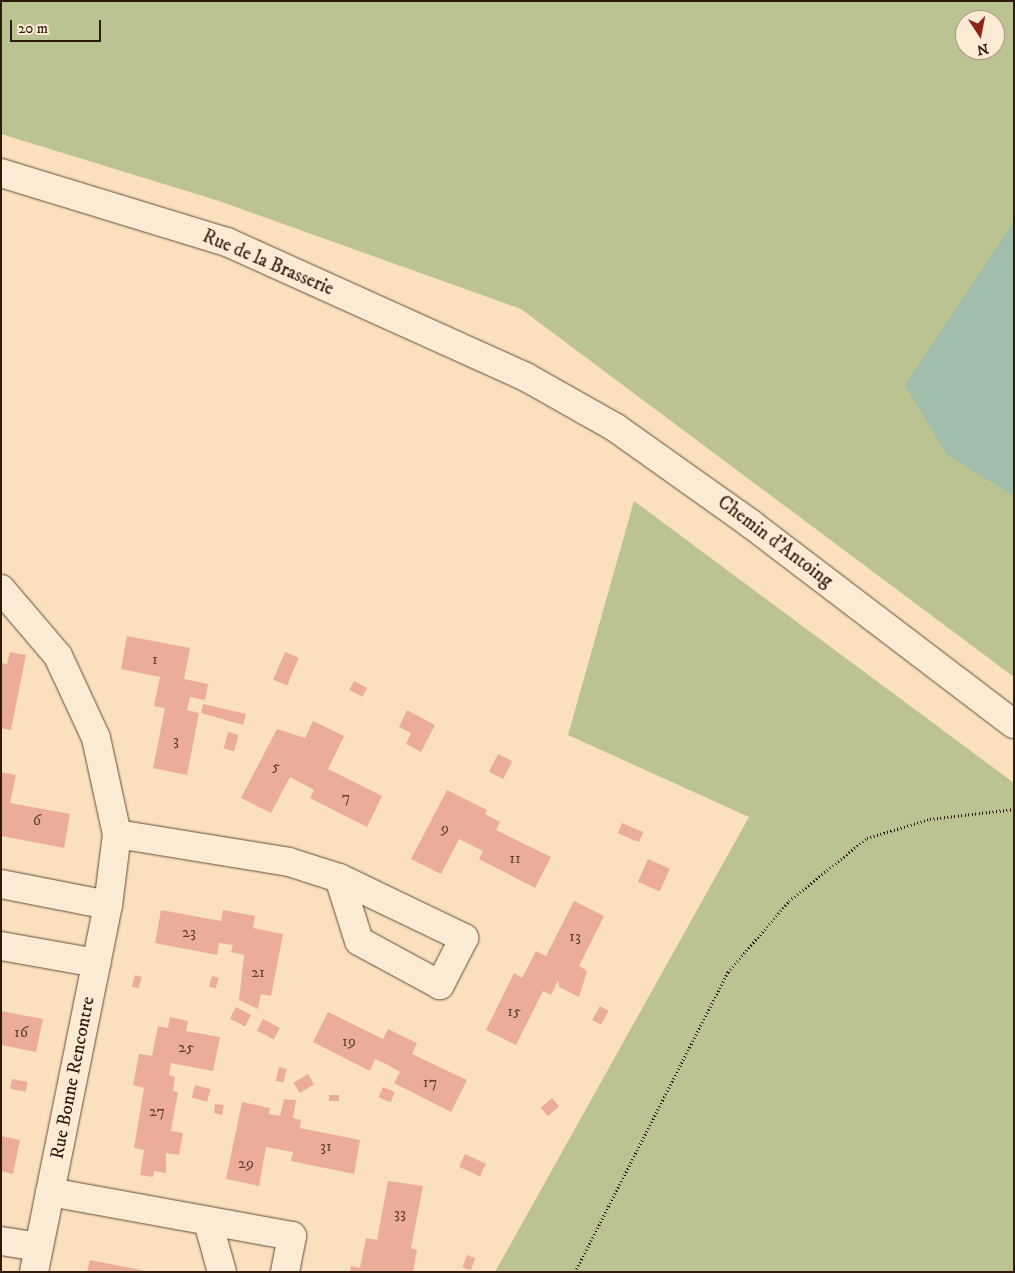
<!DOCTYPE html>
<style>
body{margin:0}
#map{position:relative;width:1015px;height:1273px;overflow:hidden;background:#fae0bd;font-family:"IM FELL DW Pica",serif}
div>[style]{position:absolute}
.green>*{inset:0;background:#bcc393}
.water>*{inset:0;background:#a0beaa}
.building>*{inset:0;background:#ebad99;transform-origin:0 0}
.path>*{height:3px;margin-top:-1.5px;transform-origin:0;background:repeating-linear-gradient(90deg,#2f1a0d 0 1px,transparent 0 3.5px)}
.roads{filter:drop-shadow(0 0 1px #624c39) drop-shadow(0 0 1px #624c39)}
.minor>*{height:28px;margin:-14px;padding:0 14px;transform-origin:14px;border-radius:14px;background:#fcebd4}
span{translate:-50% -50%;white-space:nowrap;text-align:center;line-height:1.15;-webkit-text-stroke:4px #fcebd4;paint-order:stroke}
.number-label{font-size:16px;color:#5e3f30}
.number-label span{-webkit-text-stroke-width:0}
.street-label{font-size:19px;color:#2f1a0d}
.frame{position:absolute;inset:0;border:2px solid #2f1a0d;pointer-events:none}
.north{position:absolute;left:955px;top:10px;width:50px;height:50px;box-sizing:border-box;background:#fcebd4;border:1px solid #aa9784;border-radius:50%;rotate:169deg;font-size:14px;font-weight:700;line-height:20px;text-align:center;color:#2f1a0d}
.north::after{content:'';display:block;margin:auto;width:18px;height:22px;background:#8f2418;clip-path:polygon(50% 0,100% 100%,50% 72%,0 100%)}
.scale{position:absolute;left:10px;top:20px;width:91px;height:22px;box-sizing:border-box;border:2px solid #2f1a0d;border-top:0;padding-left:6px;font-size:15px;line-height:18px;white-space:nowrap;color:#2f1a0d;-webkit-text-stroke:4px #fcebd4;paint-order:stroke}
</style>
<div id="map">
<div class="green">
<div style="clip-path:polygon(evenodd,1px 1px,1014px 1px,1014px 677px,521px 309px,219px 201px,1px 134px,1px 1px,965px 20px,995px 20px,995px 50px,965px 50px,965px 20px)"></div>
<div style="clip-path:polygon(634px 501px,1014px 783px,1014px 1272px,495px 1272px,749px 817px,568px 735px)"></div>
</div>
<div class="water">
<div style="clip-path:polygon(1014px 221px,1014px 496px,947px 455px,905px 385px)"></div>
</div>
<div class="building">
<div style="clip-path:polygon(127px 636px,190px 648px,184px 679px,208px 684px,205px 700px,190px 697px,187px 710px,199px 713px,187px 775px,153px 768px,165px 708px,154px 706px,160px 677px,121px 669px)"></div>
<div style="clip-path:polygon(10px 652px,26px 655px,11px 730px,1px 728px,1px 663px,7px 664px)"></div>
<div style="left:285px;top:652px;width:15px;height:30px;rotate:23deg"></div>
<div style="left:354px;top:681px;width:15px;height:10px;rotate:28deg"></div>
<div style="clip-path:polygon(203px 704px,246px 714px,243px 725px,201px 713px)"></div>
<div style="clip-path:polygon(407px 710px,435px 725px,421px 752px,406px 744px,411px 733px,399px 727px)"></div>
<div style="clip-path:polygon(313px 721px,344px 736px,328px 769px,382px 796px,367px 827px,310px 798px,314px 790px,290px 777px,271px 813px,241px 798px,277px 729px,305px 738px)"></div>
<div style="left:228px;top:732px;width:11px;height:17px;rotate:15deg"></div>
<div style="left:498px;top:754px;width:16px;height:20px;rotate:27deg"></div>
<div style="clip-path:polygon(1px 772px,16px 775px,10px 803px,70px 814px,64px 848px,2px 836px)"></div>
<div style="clip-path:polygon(447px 790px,487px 810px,485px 814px,500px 822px,496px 830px,551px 857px,535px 888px,479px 859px,483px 851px,459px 839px,441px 874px,411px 859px)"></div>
<div style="left:622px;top:823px;width:23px;height:11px;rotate:23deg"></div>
<div style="left:648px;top:859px;width:24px;height:25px;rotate:24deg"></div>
<div style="clip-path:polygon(574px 901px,604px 916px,579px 966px,587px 971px,579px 997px,559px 987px,558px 980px,551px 995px,543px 991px,516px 1045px,486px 1030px,514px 973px,522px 978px,536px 951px,546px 956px)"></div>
<div style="clip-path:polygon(161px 910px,221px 921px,223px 910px,255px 916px,253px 928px,283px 934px,271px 996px,261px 994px,258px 1009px,239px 1000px,244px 955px,231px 952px,233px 945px,219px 943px,217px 955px,155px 943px)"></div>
<div style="left:135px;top:975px;width:7px;height:12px;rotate:16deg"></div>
<div style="left:212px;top:976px;width:7px;height:11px;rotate:16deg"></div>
<div style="left:600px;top:1006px;width:10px;height:16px;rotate:29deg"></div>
<div style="left:236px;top:1007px;width:17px;height:13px;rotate:28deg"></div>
<div style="clip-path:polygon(1px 1011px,43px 1019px,36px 1052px,1px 1045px)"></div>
<div style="clip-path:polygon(328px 1012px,383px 1039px,388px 1029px,417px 1043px,412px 1054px,467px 1080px,451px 1112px,394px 1083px,400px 1072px,388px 1065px,375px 1059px,370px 1071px,313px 1042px)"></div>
<div style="clip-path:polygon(170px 1017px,188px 1021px,186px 1031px,220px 1037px,213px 1071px,171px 1063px,169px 1075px,175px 1077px,173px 1091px,178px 1092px,171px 1131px,183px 1133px,179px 1155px,166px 1153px,166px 1173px,154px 1171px,153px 1177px,140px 1175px,144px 1150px,134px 1148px,144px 1088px,133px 1085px,139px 1054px,152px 1056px,158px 1026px,168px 1028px)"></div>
<div style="left:263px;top:1019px;width:19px;height:13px;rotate:28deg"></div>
<div style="left:279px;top:1067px;width:8px;height:14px;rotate:14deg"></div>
<div style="left:308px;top:1074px;width:12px;height:17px;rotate:59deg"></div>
<div style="left:12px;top:1079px;width:16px;height:10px;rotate:11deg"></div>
<div style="left:195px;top:1085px;width:16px;height:13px;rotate:15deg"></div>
<div style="left:383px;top:1087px;width:13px;height:11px;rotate:23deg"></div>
<div style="left:339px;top:1095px;width:6px;height:10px;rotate:90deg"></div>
<div style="left:552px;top:1098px;width:11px;height:15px;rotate:49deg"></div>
<div style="clip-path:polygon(284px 1099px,296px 1100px,293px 1118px,301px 1120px,300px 1128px,360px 1140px,354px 1174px,291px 1161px,293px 1152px,266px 1147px,259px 1186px,226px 1179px,242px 1102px,270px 1108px,269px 1114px,280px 1116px)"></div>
<div style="clip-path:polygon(215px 1104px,224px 1105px,222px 1115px,214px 1113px)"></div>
<div style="clip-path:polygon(1px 1136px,20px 1140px,13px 1174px,1px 1171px)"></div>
<div style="left:465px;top:1154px;width:23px;height:14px;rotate:25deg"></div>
<div style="clip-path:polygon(388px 1181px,423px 1186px,411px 1248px,417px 1250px,413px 1272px,350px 1272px,351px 1266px,360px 1268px,366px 1238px,377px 1240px)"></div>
<div style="left:467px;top:1255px;width:9px;height:13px;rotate:21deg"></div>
<div style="clip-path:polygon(90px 1260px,146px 1271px,146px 1272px,87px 1272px)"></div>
</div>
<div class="path">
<div style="left:575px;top:1272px;width:337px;rotate:-63deg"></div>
<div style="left:728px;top:972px;width:94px;rotate:-49.3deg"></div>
<div style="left:789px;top:901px;width:100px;rotate:-38.9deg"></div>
<div style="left:867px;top:838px;width:66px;rotate:-16.8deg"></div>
<div style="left:930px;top:819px;width:85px;rotate:-6.8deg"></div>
</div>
<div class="roads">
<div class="minor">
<div style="left:1px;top:173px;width:236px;rotate:17deg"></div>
<div style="left:227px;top:242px;width:328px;rotate:24.3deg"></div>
<div style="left:526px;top:377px;width:103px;rotate:29.5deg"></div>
<div style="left:616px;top:428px;width:166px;rotate:35.4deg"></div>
<div style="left:751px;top:524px;width:330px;rotate:37.3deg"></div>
<div style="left:1px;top:589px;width:88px;rotate:49.6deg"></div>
<div style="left:58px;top:656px;width:90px;rotate:65.1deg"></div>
<div style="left:96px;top:738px;width:98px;rotate:77.7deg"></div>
<div style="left:117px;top:834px;width:72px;rotate:97.2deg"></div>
<div style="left:108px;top:905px;width:374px;rotate:101.4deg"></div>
<div style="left:117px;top:834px;width:174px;rotate:9.2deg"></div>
<div style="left:289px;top:862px;width:52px;rotate:17.7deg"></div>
<div style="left:339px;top:878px;width:139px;rotate:25.6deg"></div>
<div style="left:464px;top:938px;width:53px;rotate:117.1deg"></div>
<div style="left:440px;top:985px;width:92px;rotate:-151.5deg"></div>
<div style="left:359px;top:941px;width:66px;rotate:-107.6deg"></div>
<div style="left:1px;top:884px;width:109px;rotate:11.1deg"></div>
<div style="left:1px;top:946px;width:97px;rotate:10.1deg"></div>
<div style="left:50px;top:1192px;width:246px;rotate:10.3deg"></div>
<div style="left:292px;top:1236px;width:37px;rotate:101deg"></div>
<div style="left:208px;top:1222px;width:52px;rotate:74.4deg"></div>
<div style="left:1px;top:1241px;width:38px;rotate:9deg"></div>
</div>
</div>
<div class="number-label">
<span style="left:155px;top:659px">1</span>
<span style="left:176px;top:740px">3</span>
<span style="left:276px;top:766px">5</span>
<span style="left:346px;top:797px">7</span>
<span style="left:37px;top:820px">6</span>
<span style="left:445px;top:828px">9</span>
<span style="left:515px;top:858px">11</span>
<span style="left:189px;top:932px">23</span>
<span style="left:575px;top:936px">13</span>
<span style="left:258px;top:972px">21</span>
<span style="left:514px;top:1011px">15</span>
<span style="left:21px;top:1032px">16</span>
<span style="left:349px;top:1041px">19</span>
<span style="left:186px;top:1047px">25</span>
<span style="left:430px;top:1082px">17</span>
<span style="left:157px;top:1111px">27</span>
<span style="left:326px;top:1146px">31</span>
<span style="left:246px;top:1163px">29</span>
<span style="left:400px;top:1213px">33</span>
</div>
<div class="street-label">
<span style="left:268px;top:263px;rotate:23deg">Rue de la Brasserie</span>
<span style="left:775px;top:542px;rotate:37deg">Chemin d'Antoing</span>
<span style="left:73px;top:1078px;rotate:-79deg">Rue Bonne Rencontre</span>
</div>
<div class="frame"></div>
<div class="north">N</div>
<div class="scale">20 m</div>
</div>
